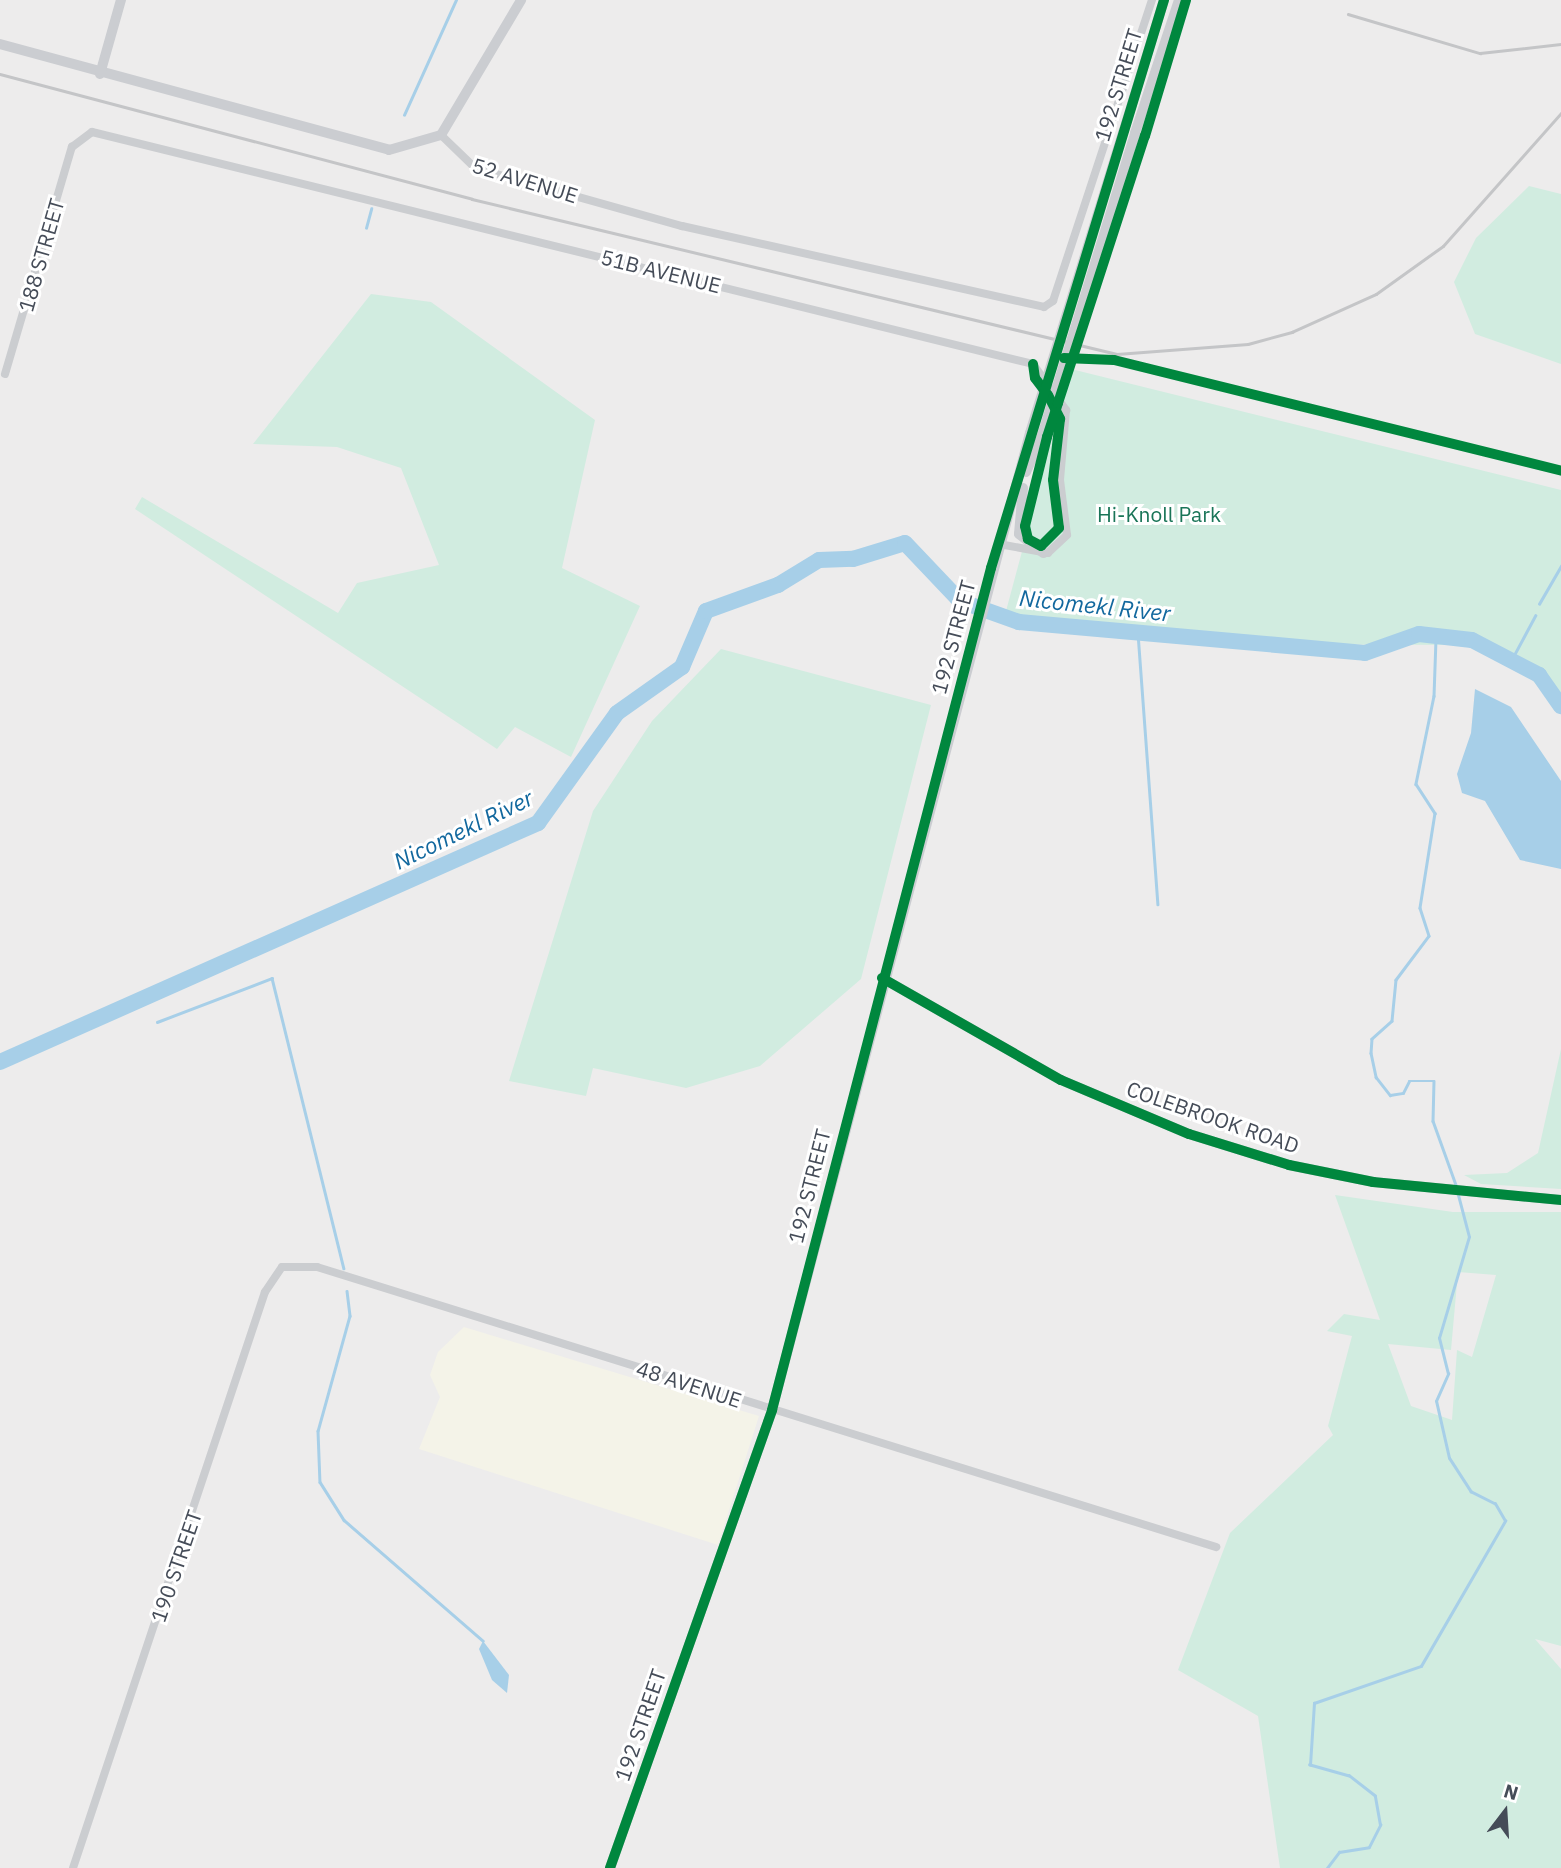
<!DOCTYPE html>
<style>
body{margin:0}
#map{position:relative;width:1561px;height:1868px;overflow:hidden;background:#edecec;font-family:"IBM Plex Sans",sans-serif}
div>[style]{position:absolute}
.commercial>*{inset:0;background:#f4f3e8}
.green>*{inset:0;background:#d1ece0}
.water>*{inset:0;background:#a7cfe8}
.stream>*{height:2.5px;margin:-1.25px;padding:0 1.25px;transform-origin:1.25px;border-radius:1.25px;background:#a7cfe8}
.river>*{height:16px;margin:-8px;padding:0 8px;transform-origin:8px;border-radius:8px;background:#a7cfe8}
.street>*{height:8px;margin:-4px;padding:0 4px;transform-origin:4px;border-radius:4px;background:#cbcdd0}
.secondary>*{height:10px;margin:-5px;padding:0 5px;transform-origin:5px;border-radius:5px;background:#cbcdd1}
.rail>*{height:2.5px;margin:-1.25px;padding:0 1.25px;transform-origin:1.25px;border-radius:1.25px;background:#c4c5c7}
.secondary-bridge>*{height:10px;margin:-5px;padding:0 5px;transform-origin:5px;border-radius:5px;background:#cbcdd1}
.cycleway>*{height:10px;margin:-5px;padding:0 5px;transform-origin:5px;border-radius:5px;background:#00873e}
span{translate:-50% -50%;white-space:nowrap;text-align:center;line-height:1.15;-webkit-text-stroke:6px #fff;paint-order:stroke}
.street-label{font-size:21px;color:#454c58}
.park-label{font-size:21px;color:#1a7558}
.water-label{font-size:23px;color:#12689e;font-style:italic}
.north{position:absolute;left:1470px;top:1777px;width:70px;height:70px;-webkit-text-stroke:5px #fff;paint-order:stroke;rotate:17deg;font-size:19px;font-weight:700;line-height:28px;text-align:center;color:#454c58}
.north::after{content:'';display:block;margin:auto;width:24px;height:32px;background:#454c58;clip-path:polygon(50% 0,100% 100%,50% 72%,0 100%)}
</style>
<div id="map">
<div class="commercial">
<div style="clip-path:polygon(464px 1327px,759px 1416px,718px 1545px,419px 1449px,440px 1397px,430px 1375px,438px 1352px)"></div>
</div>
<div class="green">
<div style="clip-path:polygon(1529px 186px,1561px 194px,1561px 364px,1475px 334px,1454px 282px,1476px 238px)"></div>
<div style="clip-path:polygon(371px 294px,431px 302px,595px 420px,562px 568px,640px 606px,571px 757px,515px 727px,497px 749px,135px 509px,142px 497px,338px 613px,357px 583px,439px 565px,401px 468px,337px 447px,253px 444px)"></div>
<div style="clip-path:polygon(1071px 369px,1561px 490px,1561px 710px,1519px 666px,1476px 645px,1237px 644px,1046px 626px,1006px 611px)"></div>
<div style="clip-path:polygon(721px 649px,931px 705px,861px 979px,760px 1066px,686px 1088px,593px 1068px,586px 1096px,509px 1081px,593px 811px,652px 721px)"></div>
<div style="clip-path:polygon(1561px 1049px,1561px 1189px,1481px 1184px,1464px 1175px,1507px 1173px,1538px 1153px)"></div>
<div style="clip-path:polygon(evenodd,1335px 1195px,1453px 1212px,1561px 1212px,1561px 1646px,1535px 1639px,1561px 1669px,1561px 1868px,1280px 1868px,1258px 1716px,1178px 1670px,1230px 1533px,1333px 1435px,1328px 1426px,1352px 1336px,1327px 1331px,1344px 1314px,1380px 1320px,1335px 1195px,1458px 1272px,1496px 1275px,1472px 1357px,1457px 1350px,1452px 1420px,1411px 1406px,1388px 1344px,1451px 1350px,1458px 1272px)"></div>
</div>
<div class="water">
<div style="clip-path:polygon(1475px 689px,1511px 707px,1561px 781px,1561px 869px,1520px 860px,1485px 801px,1462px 793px,1457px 774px,1471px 733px)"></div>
<div style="clip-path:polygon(483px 1641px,509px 1675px,507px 1693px,492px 1680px,479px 1649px)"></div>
</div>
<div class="stream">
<div style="left:404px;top:115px;width:126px;rotate:-65.7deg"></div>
<div style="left:366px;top:228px;width:20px;rotate:-75deg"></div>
<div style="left:1539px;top:604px;width:44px;rotate:-59.9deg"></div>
<div style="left:1138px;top:633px;width:272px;rotate:85.8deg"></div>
<div style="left:1436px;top:639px;width:57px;rotate:92deg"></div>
<div style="left:1434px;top:696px;width:90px;rotate:101.6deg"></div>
<div style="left:1416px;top:784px;width:35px;rotate:57deg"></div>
<div style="left:1435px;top:813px;width:96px;rotate:99deg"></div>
<div style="left:1420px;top:908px;width:29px;rotate:72deg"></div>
<div style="left:1429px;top:936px;width:55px;rotate:126.9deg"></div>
<div style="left:1396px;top:980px;width:41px;rotate:95.6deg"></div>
<div style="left:1392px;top:1021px;width:27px;rotate:138deg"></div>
<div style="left:1372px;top:1039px;width:14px;rotate:94deg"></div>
<div style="left:1371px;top:1053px;width:25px;rotate:78deg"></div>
<div style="left:1376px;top:1077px;width:23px;rotate:52deg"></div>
<div style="left:1390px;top:1095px;width:13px;rotate:-9deg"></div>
<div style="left:1403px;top:1093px;width:13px;rotate:-63deg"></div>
<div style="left:1409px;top:1081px;width:25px"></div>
<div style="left:1434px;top:1081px;width:40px;rotate:91.4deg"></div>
<div style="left:1433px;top:1121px;width:68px;rotate:70.2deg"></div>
<div style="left:1513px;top:657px;width:47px;rotate:-61.8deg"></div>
<div style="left:157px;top:1022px;width:123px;rotate:-20.9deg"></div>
<div style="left:272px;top:978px;width:299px;rotate:76.1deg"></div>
<div style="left:347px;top:1291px;width:25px;rotate:83deg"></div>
<div style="left:350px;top:1316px;width:119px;rotate:105.5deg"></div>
<div style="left:318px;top:1431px;width:51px;rotate:87.8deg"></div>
<div style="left:320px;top:1482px;width:45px;rotate:57.7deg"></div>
<div style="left:344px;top:1520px;width:184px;rotate:41deg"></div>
<div style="left:1327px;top:1868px;width:20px;rotate:-53deg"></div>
<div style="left:1339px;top:1852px;width:30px;rotate:-9deg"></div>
<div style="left:1369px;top:1847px;width:25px;rotate:-63deg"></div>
<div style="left:1380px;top:1825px;width:29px;rotate:-100deg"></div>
<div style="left:1375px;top:1796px;width:33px;rotate:-142deg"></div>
<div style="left:1349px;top:1776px;width:41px;rotate:-164.2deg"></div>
<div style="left:1310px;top:1765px;width:62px;rotate:-86.3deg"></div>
<div style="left:1314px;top:1703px;width:113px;rotate:-19.1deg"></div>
<div style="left:1421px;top:1666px;width:168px;rotate:-59.9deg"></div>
<div style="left:1505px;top:1521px;width:20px;rotate:-120deg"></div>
<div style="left:1495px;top:1504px;width:27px;rotate:-153deg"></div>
<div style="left:1471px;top:1492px;width:40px;rotate:-122.9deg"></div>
<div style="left:1449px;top:1458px;width:58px;rotate:-102.8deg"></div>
<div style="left:1436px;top:1401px;width:30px;rotate:-66deg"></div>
<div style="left:1448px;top:1374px;width:37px;rotate:-104deg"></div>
<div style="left:1439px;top:1338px;width:105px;rotate:-73.5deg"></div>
<div style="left:1469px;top:1237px;width:43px;rotate:-104.7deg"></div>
</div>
<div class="river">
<div style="left:0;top:1062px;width:589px;rotate:-23.95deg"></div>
<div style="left:538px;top:823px;width:135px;rotate:-54.3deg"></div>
<div style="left:617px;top:713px;width:80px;rotate:-35.3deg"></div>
<div style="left:682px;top:667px;width:61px;rotate:-66.8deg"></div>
<div style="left:706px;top:611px;width:77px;rotate:-19.9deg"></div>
<div style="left:778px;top:585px;width:48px;rotate:-31.4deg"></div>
<div style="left:819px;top:560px;width:34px;rotate:-2deg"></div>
<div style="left:853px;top:559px;width:54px;rotate:-17.1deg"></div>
<div style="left:905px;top:543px;width:80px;rotate:46.5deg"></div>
<div style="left:960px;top:601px;width:63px;rotate:19.6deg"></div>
<div style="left:1019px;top:622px;width:347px;rotate:5.1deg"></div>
<div style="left:1365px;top:653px;width:57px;rotate:-19.4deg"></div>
<div style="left:1419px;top:634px;width:53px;rotate:6.5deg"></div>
<div style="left:1472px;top:640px;width:76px;rotate:27.6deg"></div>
<div style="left:1539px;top:675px;width:38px;rotate:55deg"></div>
</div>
<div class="street">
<div style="left:441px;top:135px;width:47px;rotate:44.1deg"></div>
<div style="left:475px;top:168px;width:215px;rotate:15.7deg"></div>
<div style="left:682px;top:226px;width:371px;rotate:12.6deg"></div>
<div style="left:1044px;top:307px;width:11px;rotate:-34deg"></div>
<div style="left:1053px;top:301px;width:317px;rotate:-71.8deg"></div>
<div style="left:5px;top:374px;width:237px;rotate:-73.6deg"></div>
<div style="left:72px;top:147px;width:25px;rotate:-37deg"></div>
<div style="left:92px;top:132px;width:969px;rotate:13.85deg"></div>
<div style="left:1033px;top:364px;width:57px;rotate:54.3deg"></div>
<div style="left:1066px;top:410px;width:70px;rotate:94.9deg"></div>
<div style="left:1060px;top:480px;width:55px;rotate:82.7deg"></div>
<div style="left:1067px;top:535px;width:26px;rotate:137deg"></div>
<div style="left:1048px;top:553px;width:50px;rotate:-169.6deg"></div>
<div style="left:73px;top:1868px;width:607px;rotate:-71.57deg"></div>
<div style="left:265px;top:1292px;width:30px;rotate:-56deg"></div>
<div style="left:282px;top:1267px;width:35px"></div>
<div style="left:317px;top:1267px;width:942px;rotate:17.3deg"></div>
</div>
<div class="secondary">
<div style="left:0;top:44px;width:403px;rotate:15.2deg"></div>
<div style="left:389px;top:150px;width:54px;rotate:-16.1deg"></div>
<div style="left:441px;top:135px;width:157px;rotate:-59.3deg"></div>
<div style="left:100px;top:74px;width:77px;rotate:-74.2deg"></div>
<div style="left:1124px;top:130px;width:136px;rotate:-72.9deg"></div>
<div style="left:1135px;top:133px;width:140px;rotate:-71.7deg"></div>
<div style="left:1026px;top:472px;width:39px;rotate:-66deg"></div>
<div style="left:1023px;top:488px;width:46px;rotate:95deg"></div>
<div style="left:1019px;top:534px;width:31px;rotate:38deg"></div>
<div style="left:882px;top:978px;width:206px;rotate:29.7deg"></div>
<div style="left:1061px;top:1080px;width:139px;rotate:22.9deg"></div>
<div style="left:1189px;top:1134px;width:105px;rotate:17.2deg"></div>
<div style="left:1289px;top:1165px;width:86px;rotate:11.4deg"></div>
<div style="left:1373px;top:1182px;width:189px;rotate:5.5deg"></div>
<div style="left:610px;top:1868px;width:486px;rotate:-70.5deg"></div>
<div style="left:772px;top:1410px;width:1010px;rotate:-75.21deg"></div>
</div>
<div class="rail">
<div style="left:1348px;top:14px;width:138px;rotate:16.5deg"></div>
<div style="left:1480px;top:53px;width:81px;rotate:-6.3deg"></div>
<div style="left:0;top:74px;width:488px;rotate:14.8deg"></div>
<div style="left:472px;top:199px;width:663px;rotate:13.51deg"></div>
<div style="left:1117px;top:354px;width:131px;rotate:-4.4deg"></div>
<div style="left:1248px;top:344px;width:46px;rotate:-15.3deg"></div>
<div style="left:1292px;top:332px;width:92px;rotate:-24.3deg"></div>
<div style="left:1376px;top:294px;width:82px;rotate:-35.6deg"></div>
<div style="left:1443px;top:246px;width:178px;rotate:-48.4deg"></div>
</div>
<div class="secondary-bridge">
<div style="left:1030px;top:433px;width:317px;rotate:-72.8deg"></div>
<div style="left:1042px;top:436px;width:317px;rotate:-72.9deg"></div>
</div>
<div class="cycleway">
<div style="left:1064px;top:358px;width:50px;rotate:2.3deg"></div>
<div style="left:1114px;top:360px;width:461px;rotate:13.9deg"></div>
<div style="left:1033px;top:364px;width:14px;rotate:82deg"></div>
<div style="left:1035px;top:378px;width:21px;rotate:53deg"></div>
<div style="left:1048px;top:395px;width:27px;rotate:63deg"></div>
<div style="left:1060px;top:419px;width:61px;rotate:96.5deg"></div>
<div style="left:1053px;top:480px;width:48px;rotate:82.9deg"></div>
<div style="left:1059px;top:528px;width:25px;rotate:135deg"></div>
<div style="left:1041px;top:546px;width:15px;rotate:-152deg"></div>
<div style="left:1028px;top:539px;width:13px;rotate:-103deg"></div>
<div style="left:1025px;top:526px;width:92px;rotate:-76.1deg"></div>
<div style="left:1047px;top:437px;width:36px;rotate:-72deg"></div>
<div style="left:1058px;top:403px;width:281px;rotate:-72deg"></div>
<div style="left:1145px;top:136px;width:142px;rotate:-73.2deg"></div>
<div style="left:882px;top:978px;width:206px;rotate:29.7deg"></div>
<div style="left:1061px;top:1080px;width:139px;rotate:22.9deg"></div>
<div style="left:1189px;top:1134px;width:105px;rotate:17.2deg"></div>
<div style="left:1289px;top:1165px;width:86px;rotate:11.4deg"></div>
<div style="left:1373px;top:1182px;width:189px;rotate:5.5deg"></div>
<div style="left:610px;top:1868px;width:486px;rotate:-70.5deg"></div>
<div style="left:772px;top:1410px;width:870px;rotate:-75.42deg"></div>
<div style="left:991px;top:568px;width:594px;rotate:-73.06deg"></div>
</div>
<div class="street-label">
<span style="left:1118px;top:85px;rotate:-73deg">192 STREET</span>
<span style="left:525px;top:180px;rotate:17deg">52 AVENUE</span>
<span style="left:41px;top:255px;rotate:-74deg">188 STREET</span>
<span style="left:661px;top:271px;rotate:14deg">51B AVENUE</span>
<span style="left:953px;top:637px;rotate:-75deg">192 STREET</span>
<span style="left:1213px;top:1117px;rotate:19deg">COLEBROOK ROAD</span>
<span style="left:809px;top:1186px;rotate:-76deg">192 STREET</span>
<span style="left:689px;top:1384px;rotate:18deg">48 AVENUE</span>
<span style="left:176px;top:1566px;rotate:-71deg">190 STREET</span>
<span style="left:640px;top:1725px;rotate:-71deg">192 STREET</span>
</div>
<div class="park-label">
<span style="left:1159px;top:514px">Hi-Knoll Park</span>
</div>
<div class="water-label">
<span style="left:1095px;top:605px;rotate:6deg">Nicomekl River</span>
<span style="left:463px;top:829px;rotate:-26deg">Nicomekl River</span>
</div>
<div class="north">N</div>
</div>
